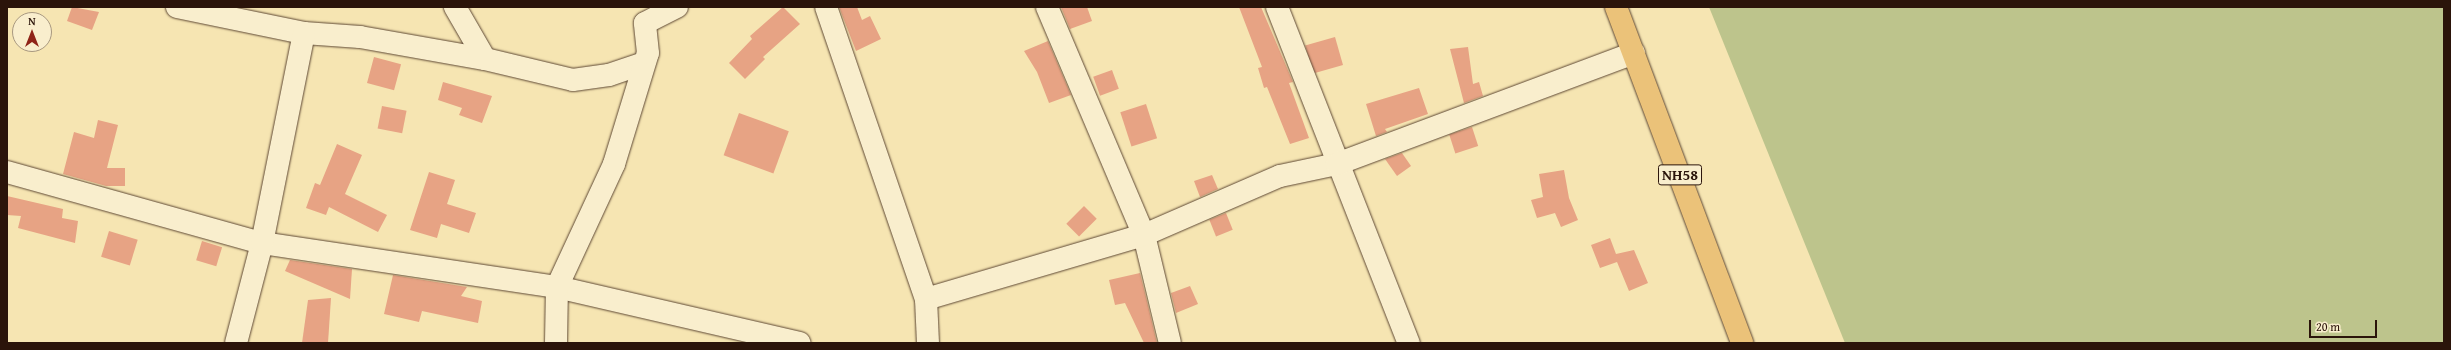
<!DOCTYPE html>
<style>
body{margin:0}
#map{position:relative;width:2451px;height:350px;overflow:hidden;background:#f6e5b2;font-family:"Gentium Book Plus",serif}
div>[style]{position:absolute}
.green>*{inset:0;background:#bdc48c}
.building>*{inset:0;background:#e7a384;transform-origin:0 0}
.roads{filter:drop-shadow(0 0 1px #5e4834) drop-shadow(0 0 1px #5e4834)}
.minor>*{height:22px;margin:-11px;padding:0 11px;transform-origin:11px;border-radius:11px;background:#f9eecd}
.major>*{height:22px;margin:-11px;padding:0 11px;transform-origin:11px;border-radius:11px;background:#ebc279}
span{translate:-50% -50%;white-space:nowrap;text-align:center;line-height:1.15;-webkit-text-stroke:3.5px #f9eecd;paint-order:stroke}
.shield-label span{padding:1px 3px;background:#f9eecd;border:1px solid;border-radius:3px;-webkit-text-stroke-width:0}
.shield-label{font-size:15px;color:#2b140a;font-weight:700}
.frame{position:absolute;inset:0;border:8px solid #2b140a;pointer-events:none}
.north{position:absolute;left:12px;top:12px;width:40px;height:40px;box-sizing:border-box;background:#f9eecd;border:1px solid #a7977f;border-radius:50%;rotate:0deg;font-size:11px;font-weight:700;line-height:16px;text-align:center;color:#2b140a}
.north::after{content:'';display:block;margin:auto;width:14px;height:18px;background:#8f2418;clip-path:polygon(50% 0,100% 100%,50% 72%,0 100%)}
.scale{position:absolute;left:2309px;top:320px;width:68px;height:18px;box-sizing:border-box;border:2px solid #2b140a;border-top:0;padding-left:5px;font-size:12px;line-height:14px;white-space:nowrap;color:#2b140a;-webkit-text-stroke:3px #f9eecd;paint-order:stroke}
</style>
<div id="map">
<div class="green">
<div style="clip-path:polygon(1709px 7px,2444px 7px,2444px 343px,1845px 343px)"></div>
</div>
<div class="building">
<div style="clip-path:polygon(72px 7px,99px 12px,92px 30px,67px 21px)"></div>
<div style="clip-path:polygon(783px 7px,800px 24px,763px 57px,765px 59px,745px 79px,729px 63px,752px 39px,750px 36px)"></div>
<div style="clip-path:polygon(839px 7px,857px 7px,862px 20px,870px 16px,881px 39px,856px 51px)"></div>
<div style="clip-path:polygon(1061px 7px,1087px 7px,1092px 21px,1070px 29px)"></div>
<div style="clip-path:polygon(1239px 7px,1261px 7px,1293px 82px,1289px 83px,1309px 138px,1290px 144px,1267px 87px,1264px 88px,1258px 68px,1262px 67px)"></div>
<div style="left:1335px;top:37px;width:29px;height:31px;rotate:74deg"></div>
<div style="clip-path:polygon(1048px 41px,1071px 95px,1049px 103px,1037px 72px,1024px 51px)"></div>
<div style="clip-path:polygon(1468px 47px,1473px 84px,1479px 82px,1483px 96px,1464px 103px,1450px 49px)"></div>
<div style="left:374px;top:57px;width:28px;height:27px;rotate:15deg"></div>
<div style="left:1112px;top:70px;width:20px;height:20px;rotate:70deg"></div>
<div style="clip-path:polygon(443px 82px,492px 96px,482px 123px,459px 115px,462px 108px,438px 100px)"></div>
<div style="clip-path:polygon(1419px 88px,1428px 114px,1385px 129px,1387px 132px,1376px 136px,1366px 104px)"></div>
<div style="left:1146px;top:104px;width:36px;height:27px;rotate:72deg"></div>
<div style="left:382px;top:106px;width:25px;height:23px;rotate:11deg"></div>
<div style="left:739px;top:113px;width:53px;height:45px;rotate:20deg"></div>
<div style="clip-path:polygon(98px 120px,118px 125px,107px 168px,125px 168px,125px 186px,106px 186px,63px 174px,74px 132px,94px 138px)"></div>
<div style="left:1472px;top:127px;width:20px;height:24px;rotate:72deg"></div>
<div style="clip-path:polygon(337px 144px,362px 155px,345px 194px,387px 215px,378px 232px,329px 207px,326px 215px,306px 208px,315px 183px,320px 185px)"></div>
<div style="clip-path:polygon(1402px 153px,1411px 166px,1397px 176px,1385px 159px)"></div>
<div style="clip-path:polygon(1564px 170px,1569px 198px,1578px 220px,1561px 227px,1555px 213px,1537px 218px,1531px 200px,1543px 197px,1539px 174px)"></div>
<div style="clip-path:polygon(429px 172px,455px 180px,447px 204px,476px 213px,469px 233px,441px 224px,437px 238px,410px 230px)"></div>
<div style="clip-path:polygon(1212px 175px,1218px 189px,1200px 197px,1194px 181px)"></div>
<div style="clip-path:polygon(7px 196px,63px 209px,62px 218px,78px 221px,75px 243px,18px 228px,21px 216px,7px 215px)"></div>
<div style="left:1084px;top:206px;width:18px;height:25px;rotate:45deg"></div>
<div style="left:1226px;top:213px;width:18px;height:18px;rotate:68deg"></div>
<div style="left:109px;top:231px;width:30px;height:27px;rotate:17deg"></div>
<div style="clip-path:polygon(1610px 238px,1616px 254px,1634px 250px,1648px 283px,1629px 291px,1617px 262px,1600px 268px,1591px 245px)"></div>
<div style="left:202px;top:241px;width:21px;height:20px;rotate:17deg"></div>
<div style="clip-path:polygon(290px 260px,352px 269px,350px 299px,285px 271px)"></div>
<div style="clip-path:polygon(1140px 273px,1147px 301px,1157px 343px,1144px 343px,1125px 303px,1115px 305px,1109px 280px)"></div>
<div style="clip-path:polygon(393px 275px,467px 287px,461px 296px,482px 301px,478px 323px,422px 311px,419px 322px,384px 314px)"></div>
<div style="clip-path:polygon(1190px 286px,1198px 304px,1176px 313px,1171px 293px)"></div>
<div style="clip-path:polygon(331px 298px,328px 343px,302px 343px,308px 300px)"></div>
</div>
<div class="roads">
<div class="minor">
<div style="left:177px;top:7px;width:130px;rotate:11.6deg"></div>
<div style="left:304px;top:33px;width:56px;rotate:4.1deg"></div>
<div style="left:360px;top:37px;width:127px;rotate:10deg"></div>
<div style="left:485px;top:59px;width:90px;rotate:13.4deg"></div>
<div style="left:573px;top:80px;width:36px;rotate:-8deg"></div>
<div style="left:609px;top:75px;width:36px;rotate:-19deg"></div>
<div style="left:455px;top:7px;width:60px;rotate:60deg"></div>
<div style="left:826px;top:7px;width:309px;rotate:71.1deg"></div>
<div style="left:926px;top:299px;width:44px;rotate:87.4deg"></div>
<div style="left:1047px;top:7px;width:248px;rotate:67deg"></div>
<div style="left:1144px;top:235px;width:111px;rotate:76.5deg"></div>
<div style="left:1277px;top:7px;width:361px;rotate:68.6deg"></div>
<div style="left:7px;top:172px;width:265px;rotate:15.6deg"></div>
<div style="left:262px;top:243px;width:298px;rotate:8.5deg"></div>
<div style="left:557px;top:287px;width:249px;rotate:13deg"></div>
<div style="left:926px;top:299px;width:227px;rotate:-16.4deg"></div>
<div style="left:1144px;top:235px;width:148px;rotate:-23.5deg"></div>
<div style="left:1280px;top:176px;width:58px;rotate:-11.9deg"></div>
<div style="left:1337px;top:164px;width:317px;rotate:-20.5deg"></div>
<div style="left:236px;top:343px;width:103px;rotate:-75.4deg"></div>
<div style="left:262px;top:243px;width:214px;rotate:-78.7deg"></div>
<div style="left:556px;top:343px;width:56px;rotate:-89deg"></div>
<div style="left:557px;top:287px;width:136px;rotate:-65.1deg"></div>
<div style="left:614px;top:164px;width:116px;rotate:-73deg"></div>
<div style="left:648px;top:53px;width:30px;rotate:-96deg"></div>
<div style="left:645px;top:23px;width:36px;rotate:-27deg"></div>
</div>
<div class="major">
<div style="left:1616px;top:7px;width:359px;rotate:69.4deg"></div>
</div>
</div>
<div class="shield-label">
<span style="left:1680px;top:175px">NH58</span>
</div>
<div class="frame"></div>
<div class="north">N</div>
<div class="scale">20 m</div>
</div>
